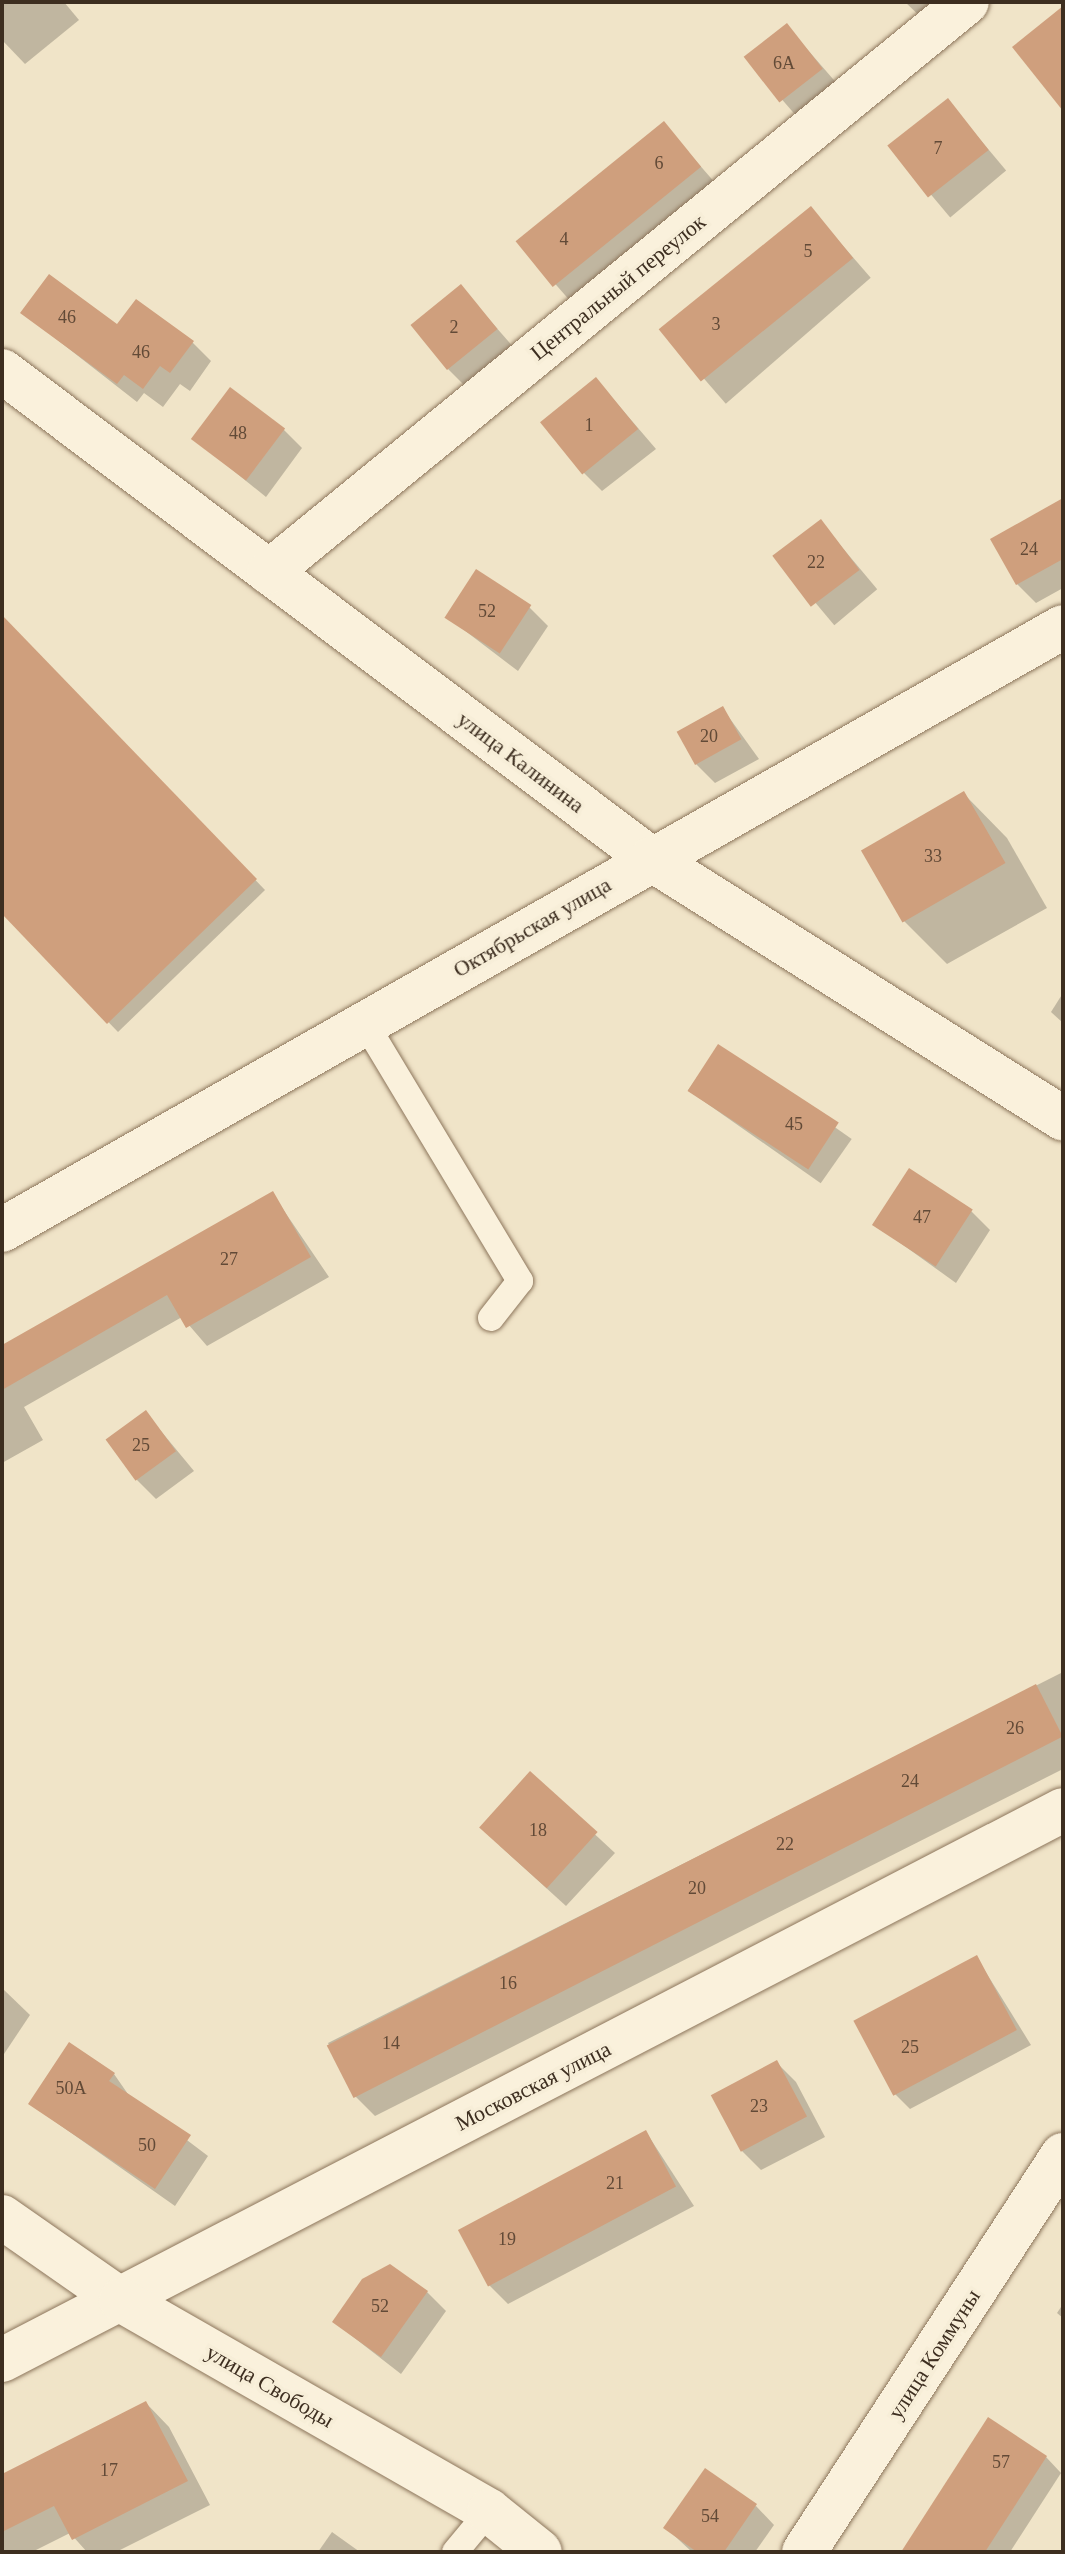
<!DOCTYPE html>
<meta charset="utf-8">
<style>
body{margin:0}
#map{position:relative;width:1065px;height:2554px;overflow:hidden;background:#f0e4c8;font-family:Georgia,serif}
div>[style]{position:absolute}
.shadow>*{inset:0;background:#0003;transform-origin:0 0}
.building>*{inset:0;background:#cf9f7d;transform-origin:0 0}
.roads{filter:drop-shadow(0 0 2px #8d765c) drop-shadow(0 0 2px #8d765c)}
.service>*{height:26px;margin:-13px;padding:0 13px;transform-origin:13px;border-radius:13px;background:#faf1dc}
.minor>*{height:44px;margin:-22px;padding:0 22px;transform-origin:22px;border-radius:22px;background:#faf1dc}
.tertiary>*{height:44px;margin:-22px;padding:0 22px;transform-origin:22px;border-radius:22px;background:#faf1dc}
span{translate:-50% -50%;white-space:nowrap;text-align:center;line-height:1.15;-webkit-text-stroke:7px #f7eed8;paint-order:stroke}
.number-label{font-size:18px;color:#624a37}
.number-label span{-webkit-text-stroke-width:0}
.street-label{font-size:22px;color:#3d2e20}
.frame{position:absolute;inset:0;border:4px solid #3d2e20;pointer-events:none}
</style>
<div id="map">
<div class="shadow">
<div style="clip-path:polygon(2px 2px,64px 2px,79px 20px,25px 64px,2px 40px)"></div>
<div style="clip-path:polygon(905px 2px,949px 2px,925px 21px)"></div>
<div style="left:787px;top:26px;width:83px;height:52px;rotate:49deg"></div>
<div style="left:947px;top:100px;width:92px;height:73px;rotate:50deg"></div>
<div style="left:664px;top:124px;width:83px;height:187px;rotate:49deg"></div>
<div style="left:811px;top:209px;width:91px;height:192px;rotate:49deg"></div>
<div style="clip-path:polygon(461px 287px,515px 349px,467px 388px,448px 369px)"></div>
<div style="clip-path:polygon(23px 313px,192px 342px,211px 361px,190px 391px,180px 384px,163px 407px,144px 393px,137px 402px)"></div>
<div style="clip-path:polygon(596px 379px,656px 449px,602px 491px,583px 472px)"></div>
<div style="clip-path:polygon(283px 429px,302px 448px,266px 497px,194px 439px)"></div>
<div style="clip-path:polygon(1063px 505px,1063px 588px,1036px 603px,1017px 584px)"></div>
<div style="left:820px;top:521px;width:89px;height:56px;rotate:50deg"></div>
<div style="clip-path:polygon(529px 607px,548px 626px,518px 671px,447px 617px)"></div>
<div style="clip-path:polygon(2px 617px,265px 890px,118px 1032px,2px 912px)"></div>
<div style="clip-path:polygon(723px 709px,759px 759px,715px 783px,696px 764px)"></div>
<div style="clip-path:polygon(964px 794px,1007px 838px,1047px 908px,947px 964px,903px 920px)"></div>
<div style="clip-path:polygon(1063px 993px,1063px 1023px,1051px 1012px)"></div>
<div style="left:719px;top:1046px;width:162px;height:54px;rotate:35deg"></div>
<div style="clip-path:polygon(272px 1193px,329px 1277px,207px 1346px,182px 1317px,24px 1407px,43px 1440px,2px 1463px,2px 1347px)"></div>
<div style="clip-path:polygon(971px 1211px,990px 1230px,956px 1283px,874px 1224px)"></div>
<div style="clip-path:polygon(146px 1413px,194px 1471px,156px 1499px,137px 1480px)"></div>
<div style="clip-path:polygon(1063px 1672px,1063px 1769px,375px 2116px,354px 2095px,328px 2043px)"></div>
<div style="clip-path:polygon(530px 1774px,615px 1853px,566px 1906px,500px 1846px)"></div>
<div style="clip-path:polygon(977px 1958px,1031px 2045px,910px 2109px,895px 2094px)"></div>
<div style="clip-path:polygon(2px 1988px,30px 2015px,2px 2057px)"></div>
<div style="clip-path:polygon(777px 2063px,796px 2082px,825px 2137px,761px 2170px,742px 2151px)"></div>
<div style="clip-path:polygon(114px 2074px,130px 2097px,208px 2156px,175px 2206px,30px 2104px)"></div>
<div style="clip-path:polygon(646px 2132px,694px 2206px,508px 2304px,489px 2285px)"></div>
<div style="clip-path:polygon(427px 2292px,446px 2311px,401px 2374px,334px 2322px)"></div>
<div style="clip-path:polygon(1063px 2304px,1063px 2318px,1057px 2313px)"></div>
<div style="clip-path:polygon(146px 2403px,169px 2427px,210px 2505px,116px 2552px,87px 2552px,70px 2533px,32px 2552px,2px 2552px,2px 2476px)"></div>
<div style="clip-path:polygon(1046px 2457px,1061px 2473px,1010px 2552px,907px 2552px)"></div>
<div style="clip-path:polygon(756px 2506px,774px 2525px,755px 2552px,692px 2552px,666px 2528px)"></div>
<div style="clip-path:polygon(332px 2532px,360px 2552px,318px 2552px)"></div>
</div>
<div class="building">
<div style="clip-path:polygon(1063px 6px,1063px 111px,1012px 47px)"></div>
<div style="left:787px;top:23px;width:58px;height:55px;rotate:52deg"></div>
<div style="left:948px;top:98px;width:66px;height:77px;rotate:52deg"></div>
<div style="left:664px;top:121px;width:59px;height:191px;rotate:51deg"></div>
<div style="left:811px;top:206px;width:67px;height:196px;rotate:51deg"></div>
<div style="clip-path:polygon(49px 274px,117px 324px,136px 299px,194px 341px,170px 373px,160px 366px,143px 389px,124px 375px,117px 384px,20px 313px)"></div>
<div style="left:461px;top:284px;width:58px;height:65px;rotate:51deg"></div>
<div style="left:596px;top:377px;width:67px;height:72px;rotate:51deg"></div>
<div style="left:230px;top:387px;width:69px;height:65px;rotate:37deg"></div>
<div style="clip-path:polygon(1063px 498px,1063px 559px,1016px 585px,990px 539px)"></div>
<div style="left:821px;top:519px;width:64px;height:61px;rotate:53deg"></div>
<div style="left:476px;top:569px;width:66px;height:58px;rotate:33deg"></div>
<div style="clip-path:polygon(2px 615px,257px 879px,107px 1024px,2px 914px)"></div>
<div style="left:723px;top:706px;width:38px;height:53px;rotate:61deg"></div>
<div style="left:964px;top:791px;width:83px;height:119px;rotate:60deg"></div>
<div style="left:718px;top:1044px;width:144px;height:56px;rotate:33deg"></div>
<div style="left:909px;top:1168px;width:76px;height:68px;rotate:33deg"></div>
<div style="clip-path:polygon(273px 1191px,311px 1257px,186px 1328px,167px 1295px,2px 1390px,2px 1345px)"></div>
<div style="left:146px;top:1410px;width:51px;height:50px;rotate:54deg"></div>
<div style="left:1036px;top:1684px;width:59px;height:796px;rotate:63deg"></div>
<div style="left:530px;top:1771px;width:91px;height:76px;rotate:42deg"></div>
<div style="left:977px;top:1955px;width:85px;height:140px;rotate:62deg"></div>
<div style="clip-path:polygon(69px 2042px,115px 2073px,109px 2081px,191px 2135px,155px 2189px,28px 2104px)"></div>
<div style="left:777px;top:2060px;width:64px;height:75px;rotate:62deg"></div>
<div style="left:646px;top:2130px;width:64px;height:213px;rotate:62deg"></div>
<div style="clip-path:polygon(390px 2264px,428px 2291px,381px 2357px,332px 2322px,362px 2279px)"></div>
<div style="clip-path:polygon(146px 2401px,188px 2481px,72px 2540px,54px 2506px,2px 2532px,2px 2474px)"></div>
<div style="clip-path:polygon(988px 2417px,1047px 2456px,985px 2552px,901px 2552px)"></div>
<div style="clip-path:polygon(705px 2468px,757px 2504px,724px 2552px,697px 2552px,663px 2528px)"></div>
</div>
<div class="roads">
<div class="service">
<div style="left:365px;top:1023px;width:301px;rotate:59deg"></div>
<div style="left:520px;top:1281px;width:47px;rotate:128.1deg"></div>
<div style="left:455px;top:2552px;width:53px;rotate:-50.3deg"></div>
</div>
<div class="minor">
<div style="left:2px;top:371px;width:812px;rotate:36.94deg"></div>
<div style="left:651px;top:859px;width:487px;rotate:32.2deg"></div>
<div style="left:269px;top:572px;width:901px;rotate:-39.24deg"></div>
<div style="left:2px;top:1230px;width:1220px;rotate:-29.61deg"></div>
<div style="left:2px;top:2360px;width:1195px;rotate:-27.4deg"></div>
<div style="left:804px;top:2552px;width:474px;rotate:-56.9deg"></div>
</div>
<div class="tertiary">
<div style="left:2px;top:2217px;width:145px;rotate:34.9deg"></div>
<div style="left:121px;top:2300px;width:424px;rotate:29.8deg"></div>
<div style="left:489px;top:2511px;width:65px;rotate:38.8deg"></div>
</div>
</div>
<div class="number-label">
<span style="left:784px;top:63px">6А</span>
<span style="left:938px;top:148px">7</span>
<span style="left:659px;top:163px">6</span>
<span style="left:564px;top:239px">4</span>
<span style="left:808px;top:251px">5</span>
<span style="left:67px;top:317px">46</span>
<span style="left:716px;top:324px">3</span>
<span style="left:454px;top:327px">2</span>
<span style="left:141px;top:352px">46</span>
<span style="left:589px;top:425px">1</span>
<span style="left:238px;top:433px">48</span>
<span style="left:1029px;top:549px">24</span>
<span style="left:816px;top:562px">22</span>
<span style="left:487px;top:611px">52</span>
<span style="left:709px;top:736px">20</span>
<span style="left:933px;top:856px">33</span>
<span style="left:794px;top:1124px">45</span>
<span style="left:922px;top:1217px">47</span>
<span style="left:229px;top:1259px">27</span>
<span style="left:141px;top:1445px">25</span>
<span style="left:1015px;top:1728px">26</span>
<span style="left:910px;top:1781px">24</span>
<span style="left:538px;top:1830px">18</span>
<span style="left:785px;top:1844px">22</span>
<span style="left:697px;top:1888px">20</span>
<span style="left:508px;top:1983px">16</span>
<span style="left:391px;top:2043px">14</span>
<span style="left:910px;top:2047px">25</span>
<span style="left:71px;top:2088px">50А</span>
<span style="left:759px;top:2106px">23</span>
<span style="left:147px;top:2145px">50</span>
<span style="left:615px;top:2183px">21</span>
<span style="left:507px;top:2239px">19</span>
<span style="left:380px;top:2306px">52</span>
<span style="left:1001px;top:2462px">57</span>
<span style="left:109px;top:2470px">17</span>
<span style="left:710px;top:2516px">54</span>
</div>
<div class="street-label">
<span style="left:618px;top:287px;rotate:-39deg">Центральный переулок</span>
<span style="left:521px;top:762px;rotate:37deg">улица Калинина</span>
<span style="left:532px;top:927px;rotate:-30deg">Октябрьская улица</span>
<span style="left:533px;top:2086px;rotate:-27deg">Московская улица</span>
<span style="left:934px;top:2354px;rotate:-57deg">улица Коммуны</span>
<span style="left:270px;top:2386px;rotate:30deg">улица Свободы</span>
</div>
<div class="frame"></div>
</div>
